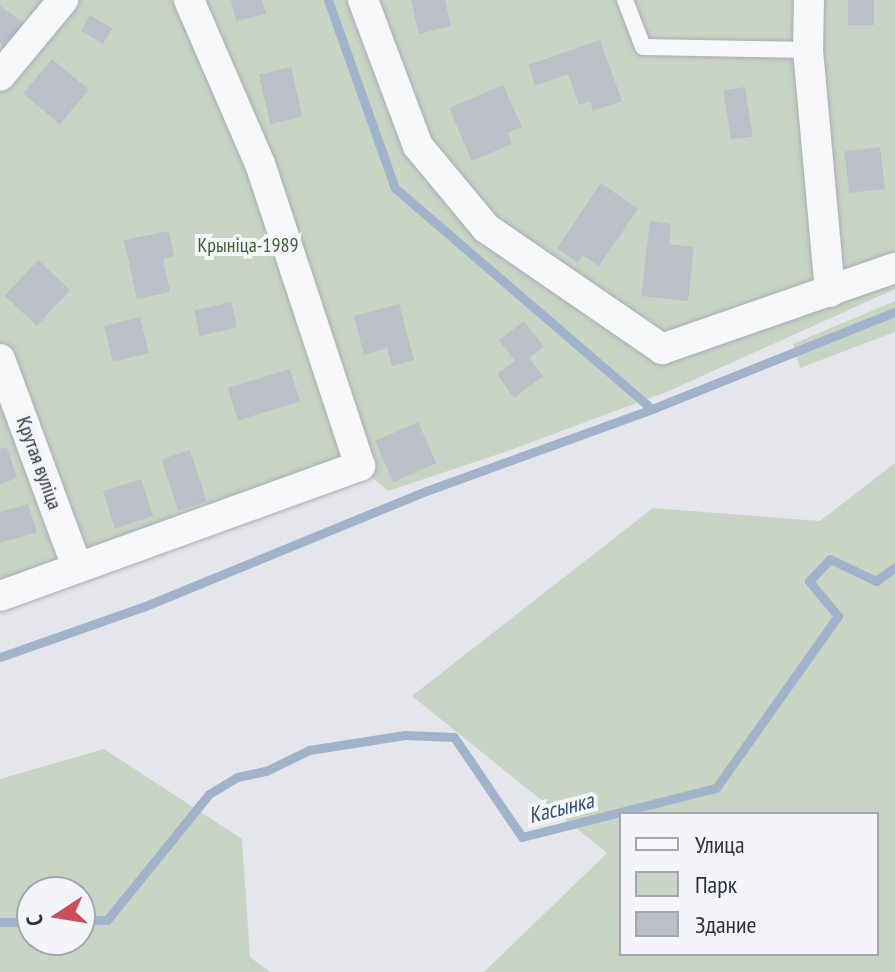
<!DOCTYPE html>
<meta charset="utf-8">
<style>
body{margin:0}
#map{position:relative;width:895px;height:972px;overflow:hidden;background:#e4e6eb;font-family:"PT Sans Narrow",sans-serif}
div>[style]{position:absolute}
.green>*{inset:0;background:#c8d5c5}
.stream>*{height:9px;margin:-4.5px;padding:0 4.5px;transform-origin:4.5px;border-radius:4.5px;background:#a0b3ca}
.building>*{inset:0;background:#bbbfc8;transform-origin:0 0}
.roads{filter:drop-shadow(0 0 2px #a9adb5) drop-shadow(0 0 2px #a9adb5)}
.service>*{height:16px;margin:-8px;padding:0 8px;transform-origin:8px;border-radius:8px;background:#f6f7f9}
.minor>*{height:30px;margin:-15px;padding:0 15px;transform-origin:15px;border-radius:15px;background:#f6f7f9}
span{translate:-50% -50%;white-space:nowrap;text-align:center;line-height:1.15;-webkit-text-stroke:8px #f3f5f8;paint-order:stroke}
.park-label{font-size:20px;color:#3f5f39}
.street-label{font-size:20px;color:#2b3343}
.water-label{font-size:22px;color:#365077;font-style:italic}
.legend{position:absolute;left:619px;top:812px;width:260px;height:144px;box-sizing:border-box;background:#f3f5f8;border:2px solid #a3a7b0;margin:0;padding:10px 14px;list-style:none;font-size:24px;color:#2b3343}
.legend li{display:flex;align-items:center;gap:16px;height:40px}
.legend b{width:40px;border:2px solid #a3a7b0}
.north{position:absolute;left:16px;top:876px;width:80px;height:80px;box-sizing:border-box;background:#f3f5f8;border:2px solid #a3a7b0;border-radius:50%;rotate:258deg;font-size:22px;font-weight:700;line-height:32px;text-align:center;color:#2b3343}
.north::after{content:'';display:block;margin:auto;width:28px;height:36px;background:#cc4d5b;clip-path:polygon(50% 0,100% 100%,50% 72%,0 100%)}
</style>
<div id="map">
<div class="green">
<div style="clip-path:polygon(0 0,895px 0,895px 289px,669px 391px,505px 452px,388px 491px,359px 466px,0 596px)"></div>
<div style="clip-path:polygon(895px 301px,895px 332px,800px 368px,793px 344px)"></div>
<div style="clip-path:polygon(evenodd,895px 463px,895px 972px,484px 972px,607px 853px,412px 696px,653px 508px,820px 521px,895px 463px,621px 814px,877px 814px,877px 954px,621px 954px,621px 814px)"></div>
<div style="clip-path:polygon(evenodd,104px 749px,242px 839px,250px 957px,270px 972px,0 972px,0 779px,104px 749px,32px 892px,80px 892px,80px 940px,32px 940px,32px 892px)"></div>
</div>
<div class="stream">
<div style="left:328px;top:0;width:200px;rotate:70.4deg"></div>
<div style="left:395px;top:188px;width:339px;rotate:40.7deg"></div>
<div style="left:0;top:657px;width:151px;rotate:-19.3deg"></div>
<div style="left:143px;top:607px;width:306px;rotate:-22.3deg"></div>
<div style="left:426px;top:491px;width:240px;rotate:-19.9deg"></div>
<div style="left:652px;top:409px;width:262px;rotate:-21.8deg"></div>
<div style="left:80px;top:920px;width:27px"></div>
<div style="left:107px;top:920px;width:162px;rotate:-51deg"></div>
<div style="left:209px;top:794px;width:33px;rotate:-31deg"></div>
<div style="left:237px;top:777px;width:30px;rotate:-12deg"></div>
<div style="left:266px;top:771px;width:48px;rotate:-26deg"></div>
<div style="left:309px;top:750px;width:97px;rotate:-8.9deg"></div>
<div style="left:405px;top:735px;width:49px;rotate:2.3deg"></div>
<div style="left:454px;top:737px;width:121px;rotate:55.8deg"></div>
<div style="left:522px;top:837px;width:200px;rotate:-14.2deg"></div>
<div style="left:716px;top:788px;width:211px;rotate:-54.7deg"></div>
<div style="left:838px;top:616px;width:45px;rotate:-129.6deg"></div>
<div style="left:809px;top:581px;width:30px;rotate:-46deg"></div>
<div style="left:830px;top:559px;width:51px;rotate:25.6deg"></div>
<div style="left:876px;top:581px;width:24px;rotate:-36deg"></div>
<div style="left:0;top:922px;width:32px"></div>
</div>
<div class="building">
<div style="clip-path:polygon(231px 0,262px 0,266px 14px,236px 21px)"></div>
<div style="clip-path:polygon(411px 0,445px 0,451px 26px,419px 34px)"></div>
<div style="left:848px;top:0;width:26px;height:25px"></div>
<div style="clip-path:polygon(0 6px,24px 23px,7px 48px,0 43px)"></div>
<div style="left:90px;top:15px;width:26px;height:18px;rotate:31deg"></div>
<div style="clip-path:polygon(600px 40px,622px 101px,593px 111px,590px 101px,579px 105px,568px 74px,535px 86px,528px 65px)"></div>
<div style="left:52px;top:59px;width:48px;height:45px;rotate:40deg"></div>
<div style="left:291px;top:67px;width:51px;height:33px;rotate:77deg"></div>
<div style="clip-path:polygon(503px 85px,522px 127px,508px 133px,512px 144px,472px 161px,449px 108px)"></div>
<div style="left:745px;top:87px;width:50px;height:22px;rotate:81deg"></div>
<div style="left:880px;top:147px;width:42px;height:36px;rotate:83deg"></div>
<div style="clip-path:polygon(601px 183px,638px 209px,599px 266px,583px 255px,578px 263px,557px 248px)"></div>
<div style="clip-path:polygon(650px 221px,671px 224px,669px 244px,694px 247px,688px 301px,641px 296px)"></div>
<div style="clip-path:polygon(169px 231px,174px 256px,163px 259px,170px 292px,137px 299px,124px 240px)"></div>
<div style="left:38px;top:260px;width:44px;height:49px;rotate:43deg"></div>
<div style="left:231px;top:302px;width:26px;height:38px;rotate:77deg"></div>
<div style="clip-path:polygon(399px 304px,414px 360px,392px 366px,387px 348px,364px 355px,354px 316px)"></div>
<div style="left:140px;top:317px;width:37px;height:37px;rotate:76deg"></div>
<div style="clip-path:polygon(524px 321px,544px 347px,529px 358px,543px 376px,514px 398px,497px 374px,515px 361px,499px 340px)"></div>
<div style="left:290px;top:369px;width:34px;height:65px;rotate:73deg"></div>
<div style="left:418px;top:422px;width:45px;height:47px;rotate:66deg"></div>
<div style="clip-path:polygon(7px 447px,17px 478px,0 484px,0 449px)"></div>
<div style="left:190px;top:450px;width:54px;height:30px;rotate:72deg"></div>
<div style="left:141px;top:479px;width:39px;height:40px;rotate:72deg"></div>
<div style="clip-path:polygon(28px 504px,37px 532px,0 543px,0 512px)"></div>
</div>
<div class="roads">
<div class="service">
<div style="left:625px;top:0;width:50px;rotate:69deg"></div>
<div style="left:643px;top:47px;width:165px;rotate:1deg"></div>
</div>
<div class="minor">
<div style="left:363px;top:0;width:156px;rotate:69.4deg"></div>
<div style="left:418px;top:146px;width:107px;rotate:50.3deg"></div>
<div style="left:486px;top:228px;width:214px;rotate:34.5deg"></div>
<div style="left:662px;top:349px;width:247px;rotate:-19.2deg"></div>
<div style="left:809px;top:0;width:50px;rotate:91.1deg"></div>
<div style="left:808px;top:50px;width:243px;rotate:84.8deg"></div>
<div style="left:0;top:76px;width:99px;rotate:-50.3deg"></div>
<div style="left:0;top:359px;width:222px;rotate:69.7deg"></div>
<div style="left:0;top:596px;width:383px;rotate:-19.9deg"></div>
<div style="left:360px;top:466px;width:318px;rotate:-108.3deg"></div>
<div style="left:260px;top:164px;width:179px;rotate:-113.4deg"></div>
</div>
</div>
<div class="park-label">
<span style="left:248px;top:245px">Крыніца-1989</span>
</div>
<div class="street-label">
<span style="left:39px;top:463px;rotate:70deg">Крутая вуліца</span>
</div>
<div class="water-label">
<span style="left:561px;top:808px;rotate:-14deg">Касынка</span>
</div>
<ul class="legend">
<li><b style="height:10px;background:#f6f7f9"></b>Улица</li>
<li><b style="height:22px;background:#c8d5c5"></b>Парк</li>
<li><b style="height:22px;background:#bbbfc8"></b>Здание</li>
</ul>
<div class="north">С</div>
</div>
